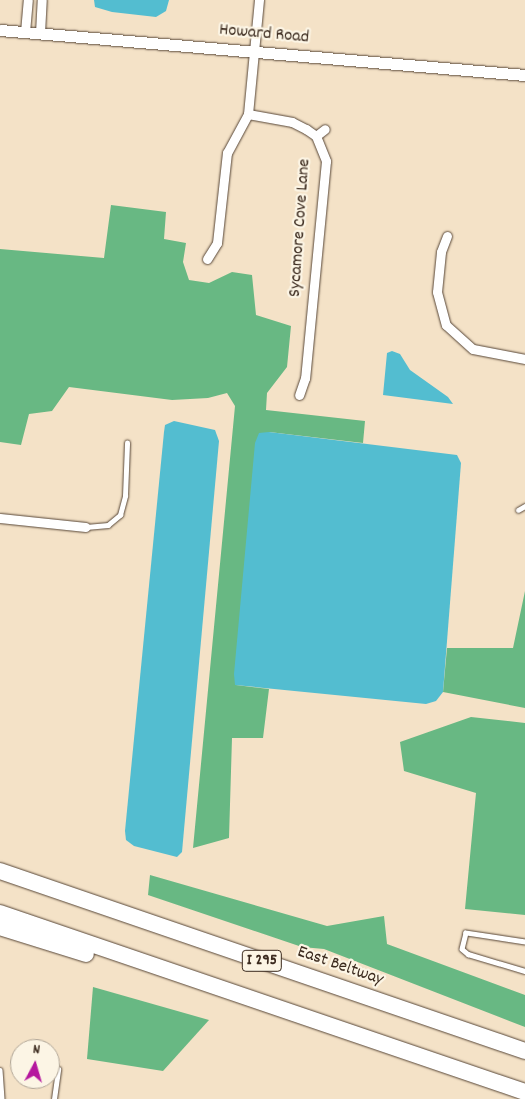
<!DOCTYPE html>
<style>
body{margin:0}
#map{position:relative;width:525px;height:1099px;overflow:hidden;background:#f4e2c7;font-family:Dekko,sans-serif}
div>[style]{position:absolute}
.forest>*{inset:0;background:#68b883}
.water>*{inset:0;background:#53bdd0}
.roads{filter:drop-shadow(0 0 1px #574637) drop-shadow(0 0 1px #574637)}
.service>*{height:4.5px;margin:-2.25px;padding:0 2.25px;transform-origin:2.25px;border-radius:2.25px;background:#fff}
.minor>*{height:9px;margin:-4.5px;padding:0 4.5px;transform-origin:4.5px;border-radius:4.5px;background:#fff}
.tertiary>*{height:11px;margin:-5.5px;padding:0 5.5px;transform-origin:5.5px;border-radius:5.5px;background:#fff}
.motorway>*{height:16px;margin:-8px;padding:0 8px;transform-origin:8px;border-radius:8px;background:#fff}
span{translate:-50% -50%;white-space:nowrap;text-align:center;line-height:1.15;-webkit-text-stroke:4.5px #fcf5e5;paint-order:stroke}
.shield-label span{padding:1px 4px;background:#fcf5e5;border:1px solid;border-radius:4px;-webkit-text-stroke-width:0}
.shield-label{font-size:16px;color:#3b2a1e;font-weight:700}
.street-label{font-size:18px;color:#3b2a1e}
.north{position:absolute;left:10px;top:1039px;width:50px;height:50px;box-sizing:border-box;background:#fcf5e5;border:1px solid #afa495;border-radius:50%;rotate:6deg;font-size:14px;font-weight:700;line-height:20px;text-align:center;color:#3b2a1e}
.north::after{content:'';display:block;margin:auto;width:18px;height:22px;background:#b5179e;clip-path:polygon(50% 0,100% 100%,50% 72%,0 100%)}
</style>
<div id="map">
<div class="forest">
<div style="clip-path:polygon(111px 205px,166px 212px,164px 239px,186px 243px,183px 262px,189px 280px,209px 283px,232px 272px,252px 275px,256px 315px,291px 326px,287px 367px,267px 393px,266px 410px,365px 421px,363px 443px,269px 432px,236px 685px,269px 689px,263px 738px,232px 738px,229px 838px,193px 848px,235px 406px,227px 393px,208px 398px,172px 400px,69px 387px,52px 411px,29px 414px,21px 445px,0 442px,0 249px,104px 258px)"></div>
<div style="clip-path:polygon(525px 591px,525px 708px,443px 692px,447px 648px,513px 648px)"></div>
<div style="clip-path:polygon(471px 717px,525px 723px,525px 915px,465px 909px,476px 793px,404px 771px,400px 742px)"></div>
<div style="clip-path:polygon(150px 875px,327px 926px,384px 916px,387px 944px,525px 995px,525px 1027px,324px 949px,302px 947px,148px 895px)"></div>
<div style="clip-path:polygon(93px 987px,209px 1020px,163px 1071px,87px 1059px)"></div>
</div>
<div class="water">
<div style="clip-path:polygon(94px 0,169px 0,166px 11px,156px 17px,112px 12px,95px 7px)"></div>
<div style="clip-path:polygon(392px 351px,400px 354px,410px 370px,448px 397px,453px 404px,383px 395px,387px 353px)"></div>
<div style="clip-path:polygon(174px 421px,215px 430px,219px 441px,182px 852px,177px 857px,134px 846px,126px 840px,125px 831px,164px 432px,165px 425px)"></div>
<div style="clip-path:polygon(269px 432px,457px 455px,461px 463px,443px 692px,436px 701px,426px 704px,235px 685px,234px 674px,255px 443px,259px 433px)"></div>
</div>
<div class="roads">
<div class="service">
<div style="left:518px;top:510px;width:8px;rotate:-30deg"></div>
<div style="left:86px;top:527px;width:22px;rotate:-5deg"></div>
<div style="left:108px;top:525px;width:16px;rotate:-40deg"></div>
<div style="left:120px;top:515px;width:20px;rotate:-75deg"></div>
<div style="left:125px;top:496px;width:53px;rotate:-87.8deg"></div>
<div style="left:525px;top:942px;width:60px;rotate:-171.3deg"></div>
<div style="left:466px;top:933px;width:16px;rotate:104deg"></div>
<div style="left:462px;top:949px;width:8px;rotate:40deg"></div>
<div style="left:468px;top:954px;width:59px;rotate:16.6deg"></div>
<div style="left:0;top:1070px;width:29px;rotate:86deg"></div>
<div style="left:54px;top:1099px;width:30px;rotate:-82deg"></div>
</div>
<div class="minor">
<div style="left:25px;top:32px;width:32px;rotate:-85deg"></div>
<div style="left:40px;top:33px;width:33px;rotate:-87deg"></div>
<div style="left:248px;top:114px;width:45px;rotate:10.3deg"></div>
<div style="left:292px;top:122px;width:16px;rotate:27deg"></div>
<div style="left:306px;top:129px;width:12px;rotate:35deg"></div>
<div style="left:316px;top:136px;width:27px;rotate:68deg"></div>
<div style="left:326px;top:161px;width:218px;rotate:95.5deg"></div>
<div style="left:305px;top:378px;width:18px;rotate:109deg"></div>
<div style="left:316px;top:136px;width:11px;rotate:-38deg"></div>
<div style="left:447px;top:236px;width:17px;rotate:111deg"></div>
<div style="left:441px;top:252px;width:40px;rotate:95.7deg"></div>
<div style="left:437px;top:292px;width:34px;rotate:75deg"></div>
<div style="left:446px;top:325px;width:36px;rotate:42deg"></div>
<div style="left:473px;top:349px;width:53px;rotate:10.9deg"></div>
<div style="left:207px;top:259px;width:19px;rotate:-58deg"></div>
<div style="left:217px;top:243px;width:91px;rotate:-83.7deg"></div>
<div style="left:227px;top:153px;width:44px;rotate:-61.7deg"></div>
<div style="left:248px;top:114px;width:115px;rotate:-84.5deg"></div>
<div style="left:0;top:518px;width:86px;rotate:6deg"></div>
</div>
<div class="tertiary">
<div style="left:0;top:30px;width:527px;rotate:4.9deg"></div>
</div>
<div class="motorway">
<div style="left:0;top:871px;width:555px;rotate:18.92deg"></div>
<div style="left:0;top:913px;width:555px;rotate:18.83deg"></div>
<div style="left:0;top:927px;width:90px;rotate:17.4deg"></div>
</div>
</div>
<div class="shield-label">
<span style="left:262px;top:961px">I 295</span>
</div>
<div class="street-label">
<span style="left:264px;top:35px;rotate:5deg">Howard Road</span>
<span style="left:301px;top:228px;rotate:-86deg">Sycamore Cove Lane</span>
<span style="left:340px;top:967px;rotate:19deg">East Beltway</span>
</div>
<div class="north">N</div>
</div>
